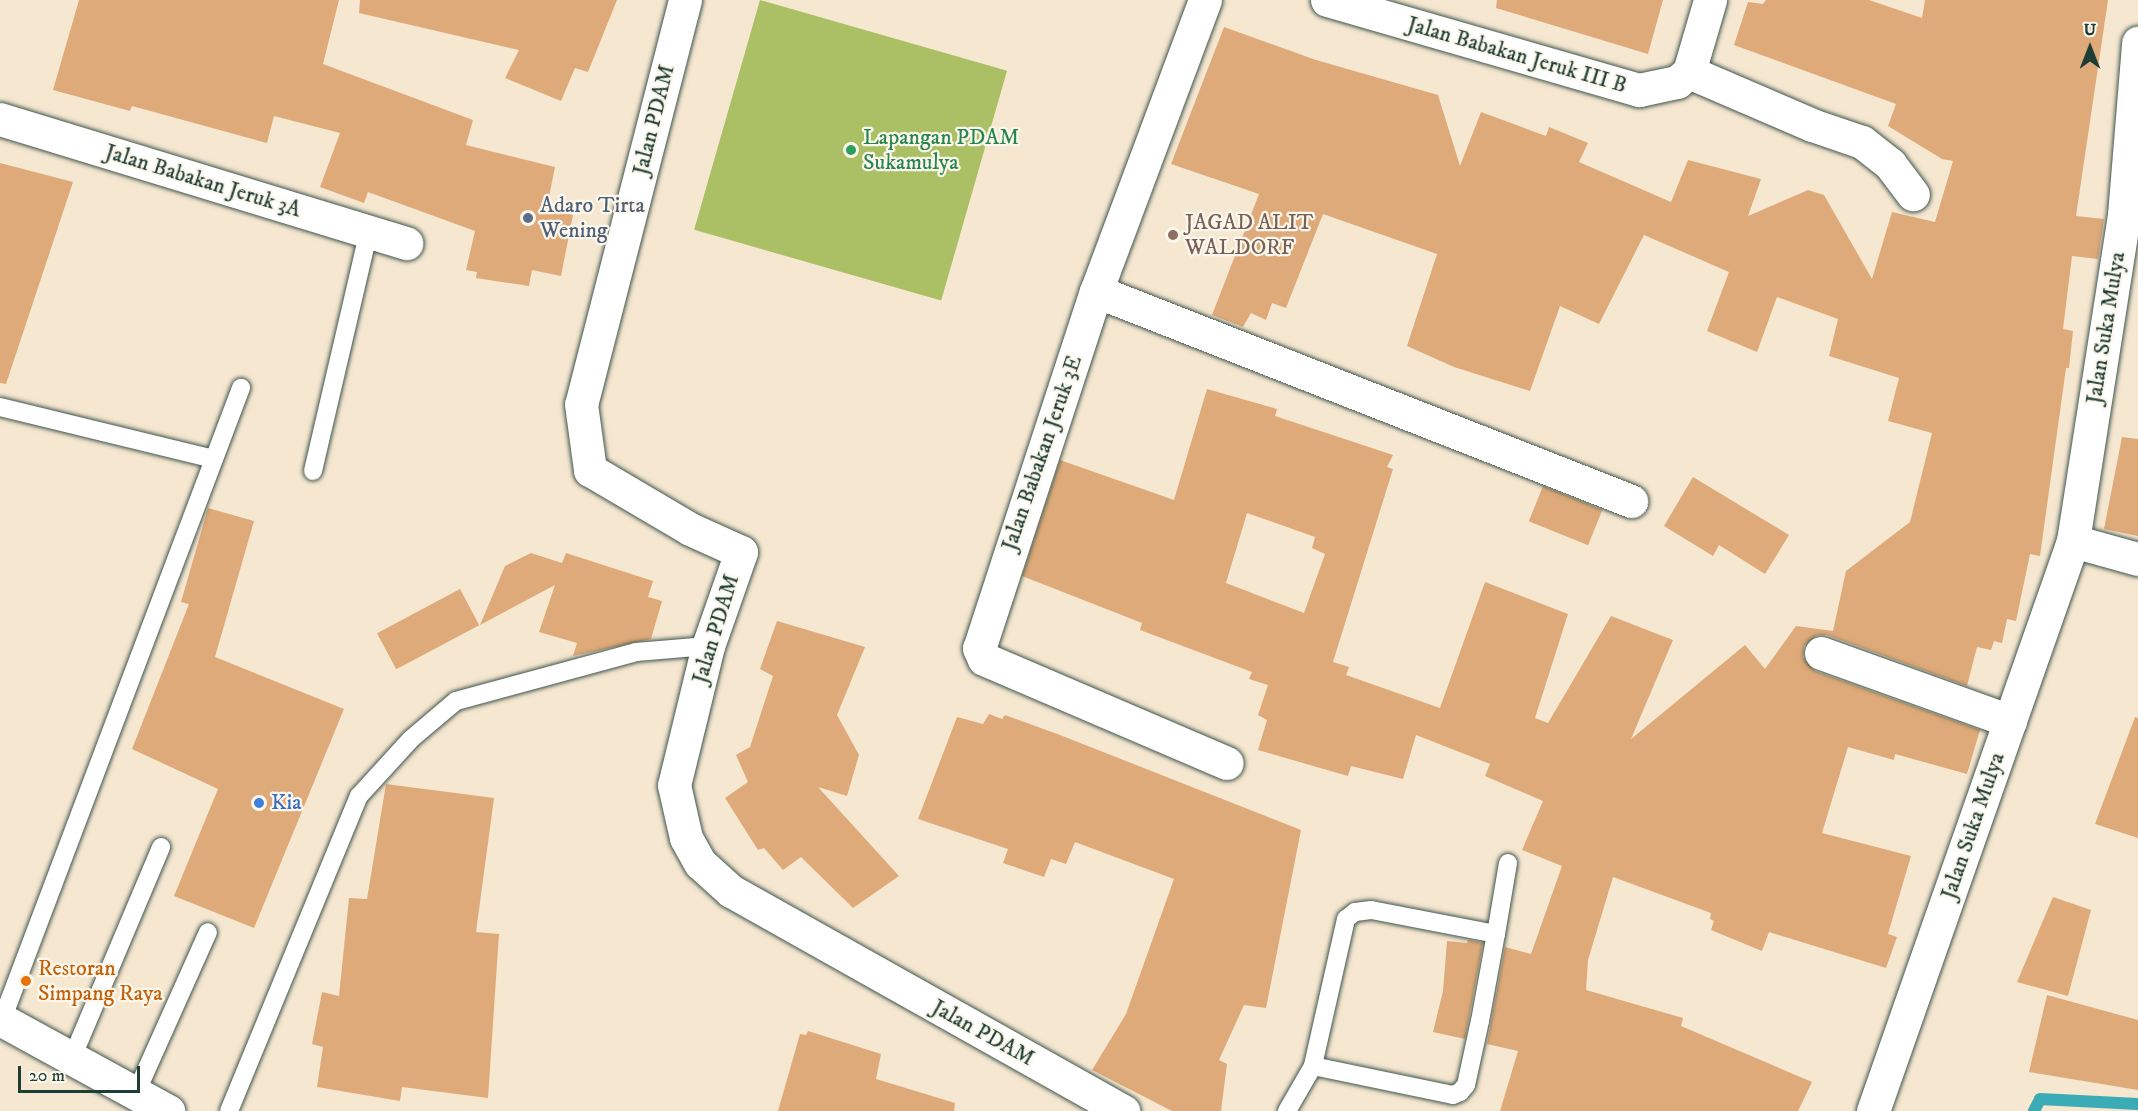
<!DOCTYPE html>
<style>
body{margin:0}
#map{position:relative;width:2138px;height:1111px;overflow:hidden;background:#f6e7d1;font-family:"IM FELL DW Pica",serif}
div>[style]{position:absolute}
.green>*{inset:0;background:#abc064;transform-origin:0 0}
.stream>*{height:12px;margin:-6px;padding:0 6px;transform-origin:6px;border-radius:6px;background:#3babb6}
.building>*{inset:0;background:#dfaa79;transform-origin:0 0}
.roads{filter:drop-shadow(0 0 2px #3f564c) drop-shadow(0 0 2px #3f564c)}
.lane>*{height:18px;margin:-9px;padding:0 9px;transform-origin:9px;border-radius:9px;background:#fff}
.street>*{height:33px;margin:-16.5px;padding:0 16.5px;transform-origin:16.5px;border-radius:16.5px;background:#fff}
.secondary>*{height:33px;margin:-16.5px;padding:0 16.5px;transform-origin:16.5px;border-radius:16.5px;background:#fff}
.highway>*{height:33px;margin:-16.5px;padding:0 16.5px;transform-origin:16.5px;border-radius:16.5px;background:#fff}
.dots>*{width:16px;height:16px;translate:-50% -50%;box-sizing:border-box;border:3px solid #fbf7ec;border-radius:50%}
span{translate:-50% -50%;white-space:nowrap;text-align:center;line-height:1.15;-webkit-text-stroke:4.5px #fbf7ec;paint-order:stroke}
.street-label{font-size:22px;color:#1f3d34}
.leisure-label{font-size:22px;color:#27864d}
.left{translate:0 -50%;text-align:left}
.service-label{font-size:22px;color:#4e5e75}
.education-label{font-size:22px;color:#785e54}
.shop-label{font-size:22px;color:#366cbe}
.food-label{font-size:22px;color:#c56008}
.north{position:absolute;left:2060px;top:18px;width:60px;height:60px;-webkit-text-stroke:4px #fbf7ec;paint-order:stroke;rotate:0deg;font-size:16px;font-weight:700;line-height:24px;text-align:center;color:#1f3d34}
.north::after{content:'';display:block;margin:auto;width:21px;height:27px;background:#1f3d34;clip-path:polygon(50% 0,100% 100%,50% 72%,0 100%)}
.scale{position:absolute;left:18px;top:1066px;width:122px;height:27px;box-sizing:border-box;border:3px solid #1f3d34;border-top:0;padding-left:8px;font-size:18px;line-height:21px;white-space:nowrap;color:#1f3d34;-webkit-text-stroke:4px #fbf7ec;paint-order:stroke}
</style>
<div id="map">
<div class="green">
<div style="left:760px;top:0;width:257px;height:239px;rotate:16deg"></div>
</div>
<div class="stream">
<div style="left:2034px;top:1111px;width:13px;rotate:-63deg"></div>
<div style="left:2040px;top:1099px;width:98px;rotate:2.9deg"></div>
</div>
<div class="building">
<div style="clip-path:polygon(79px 0,339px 0,323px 64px,473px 120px,466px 145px,555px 167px,547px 207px,573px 215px,561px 276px,532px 270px,529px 286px,476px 278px,477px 272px,466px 270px,475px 231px,368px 192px,364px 203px,320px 187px,340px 133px,274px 116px,267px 143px,132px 106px,130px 111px,53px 90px)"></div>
<div style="clip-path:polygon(360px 0,617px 0,588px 72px,575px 68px,561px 101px,505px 78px,519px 50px,359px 13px)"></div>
<div style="clip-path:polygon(1497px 0,1663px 0,1648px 54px,1496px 8px)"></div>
<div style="clip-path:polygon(evenodd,1766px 0,1869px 0,1922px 18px,1925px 0,2108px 0,2076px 216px,2104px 219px,2098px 259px,2072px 256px,2063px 329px,2073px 331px,2069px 368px,2066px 368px,2040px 556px,2030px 554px,2016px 621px,2007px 619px,2002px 643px,1994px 641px,1991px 650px,1977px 647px,1967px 686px,1827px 635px,1817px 635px,1804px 646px,1803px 657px,1815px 671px,1980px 730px,1967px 774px,1895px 754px,1894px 760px,1848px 747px,1822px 833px,1911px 856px,1888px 934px,1897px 937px,1886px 968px,1769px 932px,1762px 951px,1711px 930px,1714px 921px,1710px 919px,1711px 913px,1613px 877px,1588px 960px,1586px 990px,1683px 1018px,1681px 1026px,1812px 1082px,1798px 1111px,1500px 1111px,1518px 1051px,1487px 1044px,1505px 947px,1531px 954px,1562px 866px,1522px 850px,1543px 801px,1485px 776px,1490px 764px,1416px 735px,1403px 779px,1351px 766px,1348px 776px,1258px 750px,1267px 720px,1258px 715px,1268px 685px,1249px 679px,1252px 672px,1140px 630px,1142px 623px,1022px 576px,1060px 460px,1174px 500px,1207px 389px,1277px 409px,1275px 416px,1393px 455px,1387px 467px,1393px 469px,1333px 662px,1349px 667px,1346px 675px,1440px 708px,1485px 582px,1568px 614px,1535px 718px,1548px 723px,1611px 616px,1673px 640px,1631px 739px,1745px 645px,1765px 669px,1796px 626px,1833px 631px,1846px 571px,1910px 522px,1932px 433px,1888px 421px,1899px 378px,1829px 356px,1838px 319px,1777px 297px,1757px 352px,1707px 331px,1729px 272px,1644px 235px,1599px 324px,1560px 306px,1530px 391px,1454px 367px,1407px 346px,1437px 254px,1323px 214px,1286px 308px,1272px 303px,1266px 320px,1251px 313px,1243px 327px,1212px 315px,1259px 194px,1171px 164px,1224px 27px,1316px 60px,1438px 95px,1460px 166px,1481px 112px,1546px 136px,1549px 127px,1588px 143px,1579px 162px,1671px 202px,1688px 160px,1761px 179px,1748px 216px,1808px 190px,1824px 195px,1872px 279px,1892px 212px,1935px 222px,1953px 161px,1942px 159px,1888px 126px,1896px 104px,1734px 45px,1748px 2px,1763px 4px,1766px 0,1247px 513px,1315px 537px,1312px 548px,1325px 554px,1304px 613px,1226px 583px,1247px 513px)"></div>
<div style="clip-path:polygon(0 163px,73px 182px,6px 384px,0 383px)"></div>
<div style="clip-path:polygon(2122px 437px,2138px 439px,2138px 536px,2104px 529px)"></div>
<div style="clip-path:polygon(1693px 477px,1789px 535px,1765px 574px,1719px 545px,1713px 556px,1664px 526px)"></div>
<div style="left:1543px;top:486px;width:64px;height:38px;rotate:22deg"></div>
<div style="clip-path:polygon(208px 508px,254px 521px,215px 657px,344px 709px,254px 928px,174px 896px,218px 789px,132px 749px,189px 604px,181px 602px)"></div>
<div style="clip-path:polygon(531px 553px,562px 563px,566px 553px,653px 581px,648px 597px,662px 601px,651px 639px,573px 656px,577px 643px,539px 632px,555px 585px,480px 625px,505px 566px)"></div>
<div style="left:460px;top:589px;width:41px;height:94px;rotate:62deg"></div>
<div style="clip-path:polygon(777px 621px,865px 647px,837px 715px,859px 755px,847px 796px,818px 787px,899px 876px,853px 908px,801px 857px,783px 870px,764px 848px,758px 850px,725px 798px,748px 782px,736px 755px,750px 747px,773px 676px,760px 669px)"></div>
<div style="clip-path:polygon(989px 714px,1002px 719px,1005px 715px,1060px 735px,1301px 830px,1266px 1008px,1244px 1005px,1219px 1060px,1227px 1064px,1221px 1111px,1172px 1111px,1092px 1070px,1126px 1014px,1174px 879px,1075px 842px,1066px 864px,1051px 859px,1044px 877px,1003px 863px,1008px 849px,918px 819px,957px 717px,983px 724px)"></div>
<div style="clip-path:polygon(2135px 717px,2138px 718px,2138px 838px,2095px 824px)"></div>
<div style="clip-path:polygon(386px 784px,494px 798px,476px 932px,499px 934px,488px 1098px,402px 1087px,400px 1101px,317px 1087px,323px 1047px,312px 1044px,322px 992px,339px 996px,349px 898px,367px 899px)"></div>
<div style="clip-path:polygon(2053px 897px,2091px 910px,2068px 996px,2017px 982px)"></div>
<div style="clip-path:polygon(1468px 940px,1483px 943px,1465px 1039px,1433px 1032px,1443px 991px,1447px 941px,1467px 943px)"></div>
<div style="clip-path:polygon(2047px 995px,2138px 1020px,2138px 1090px,2029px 1072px)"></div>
<div style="clip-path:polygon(808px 1031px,881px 1054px,876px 1079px,955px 1103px,954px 1111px,778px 1111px,800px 1034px,806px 1035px)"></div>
</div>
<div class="roads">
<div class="lane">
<div style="left:0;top:407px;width:220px;rotate:13.7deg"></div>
<div style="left:313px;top:471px;width:246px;rotate:-76.9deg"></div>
<div style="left:1496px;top:934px;width:127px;rotate:-169.1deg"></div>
<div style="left:1371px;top:910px;width:16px;rotate:173deg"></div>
<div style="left:1355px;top:912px;width:11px;rotate:142deg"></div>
<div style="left:1346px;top:919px;width:151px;rotate:102.7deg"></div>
<div style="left:1313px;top:1066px;width:143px;rotate:11.7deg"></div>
<div style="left:1453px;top:1095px;width:8px;rotate:-23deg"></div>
<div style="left:1460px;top:1092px;width:9px;rotate:-49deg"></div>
<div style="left:1466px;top:1085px;width:66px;rotate:-77.7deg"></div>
<div style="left:1480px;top:1021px;width:88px;rotate:-79.6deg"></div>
<div style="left:1496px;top:934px;width:72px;rotate:-80.4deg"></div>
<div style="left:2px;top:1020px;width:676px;rotate:-69.29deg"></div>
<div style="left:72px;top:1058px;width:229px;rotate:-67.1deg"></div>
<div style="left:136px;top:1093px;width:176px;rotate:-65.9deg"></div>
<div style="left:229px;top:1111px;width:341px;rotate:-67.6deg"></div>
<div style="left:359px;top:796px;width:77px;rotate:-47.6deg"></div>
<div style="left:411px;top:739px;width:59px;rotate:-40.2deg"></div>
<div style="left:456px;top:701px;width:187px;rotate:-15.2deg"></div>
<div style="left:636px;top:652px;width:72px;rotate:-4.8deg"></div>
<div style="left:1287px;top:1111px;width:52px;rotate:-60deg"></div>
</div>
<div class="street">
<div style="left:685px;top:0;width:417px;rotate:104.4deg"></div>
<div style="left:581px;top:404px;width:67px;rotate:82.2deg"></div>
<div style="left:590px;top:470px;width:116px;rotate:30.5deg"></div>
<div style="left:690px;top:529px;width:56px;rotate:24.3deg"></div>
<div style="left:741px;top:552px;width:100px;rotate:109.3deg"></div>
<div style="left:708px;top:646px;width:143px;rotate:103.7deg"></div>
<div style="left:674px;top:785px;width:54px;rotate:77.2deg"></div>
<div style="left:686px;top:838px;width:29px;rotate:61deg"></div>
<div style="left:700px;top:863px;width:42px;rotate:42.1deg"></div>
<div style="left:731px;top:891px;width:450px;rotate:29.3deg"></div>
<div style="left:1205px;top:0;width:311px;rotate:110.5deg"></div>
<div style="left:1096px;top:291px;width:376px;rotate:108.1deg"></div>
<div style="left:979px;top:648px;width:12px;rotate:66deg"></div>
<div style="left:984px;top:659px;width:264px;rotate:23.2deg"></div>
<div style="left:1327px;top:0;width:325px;rotate:16.1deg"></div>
<div style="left:1639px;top:90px;width:39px;rotate:-12deg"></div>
<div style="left:1677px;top:82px;width:16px;rotate:-40deg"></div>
<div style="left:1689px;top:72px;width:75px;rotate:-73.7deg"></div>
<div style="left:1689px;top:72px;width:134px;rotate:23.3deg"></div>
<div style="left:1812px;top:125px;width:53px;rotate:18.8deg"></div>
<div style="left:1862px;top:142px;width:36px;rotate:38deg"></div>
<div style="left:1890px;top:164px;width:38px;rotate:53deg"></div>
<div style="left:0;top:119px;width:425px;rotate:17deg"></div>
<div style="left:1096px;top:291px;width:575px;rotate:21.43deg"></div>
<div style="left:2073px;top:541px;width:67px;rotate:15.5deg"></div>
<div style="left:1821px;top:653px;width:201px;rotate:19.8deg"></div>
</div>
<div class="secondary">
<div style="left:1873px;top:1111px;width:604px;rotate:-70.67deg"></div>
<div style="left:2073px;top:541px;width:330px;rotate:-81.1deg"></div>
<div style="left:2124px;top:215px;width:173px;rotate:-85.3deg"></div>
</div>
<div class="highway">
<div style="left:0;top:1019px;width:192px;rotate:28.7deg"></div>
</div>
</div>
<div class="dots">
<div style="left:851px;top:150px;background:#2e9e5b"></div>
<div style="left:528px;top:218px;background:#5c6f8a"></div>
<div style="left:1173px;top:235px;background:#8d6e63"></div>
<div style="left:259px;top:803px;background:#3f7fe0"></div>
<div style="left:26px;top:981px;background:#e8710a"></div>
</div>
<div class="street-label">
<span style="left:1517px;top:55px;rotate:16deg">Jalan Babakan Jeruk III B</span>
<span style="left:654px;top:120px;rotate:-76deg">Jalan PDAM</span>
<span style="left:203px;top:181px;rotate:17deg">Jalan Babakan Jeruk 3A</span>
<span style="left:2106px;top:328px;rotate:-81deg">Jalan Suka Mulya</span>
<span style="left:1042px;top:453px;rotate:-71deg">Jalan Babakan Jeruk 3E</span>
<span style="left:716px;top:629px;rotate:-73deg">Jalan PDAM</span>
<span style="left:1973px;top:826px;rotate:-71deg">Jalan Suka Mulya</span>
<span style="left:983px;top:1033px;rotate:29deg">Jalan PDAM</span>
</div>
<div class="leisure-label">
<span class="left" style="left:863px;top:150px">Lapangan PDAM<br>Sukamulya</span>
</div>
<div class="service-label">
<span class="left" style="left:540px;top:218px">Adaro Tirta<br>Wening</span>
</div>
<div class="education-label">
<span class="left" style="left:1185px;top:235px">JAGAD ALIT<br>WALDORF</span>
</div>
<div class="shop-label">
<span class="left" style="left:271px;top:803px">Kia</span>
</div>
<div class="food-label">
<span class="left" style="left:38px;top:981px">Restoran<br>Simpang Raya</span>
</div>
<div class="north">U</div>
<div class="scale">20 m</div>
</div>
